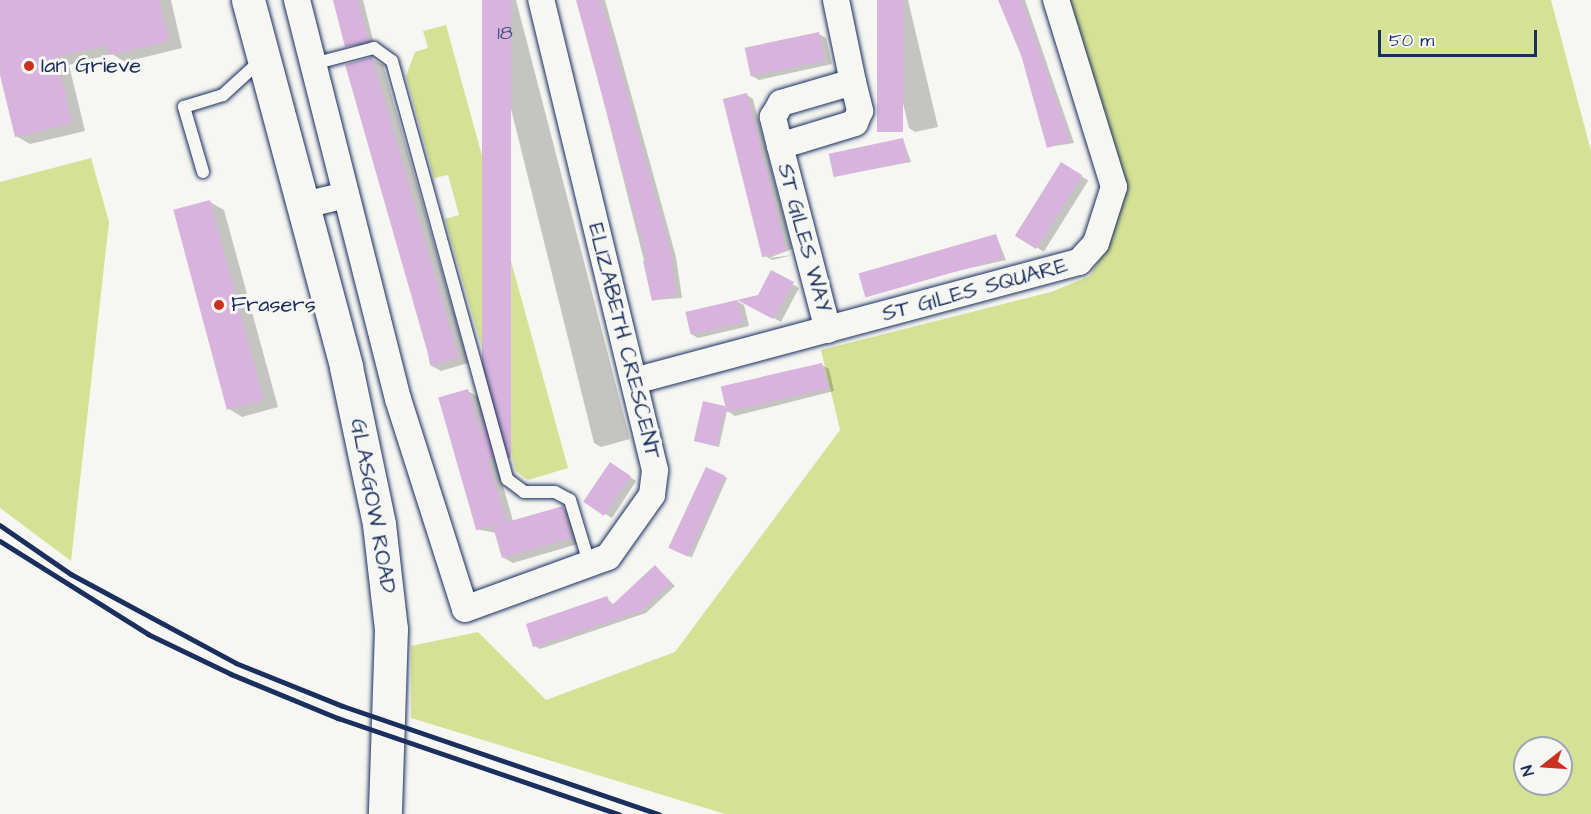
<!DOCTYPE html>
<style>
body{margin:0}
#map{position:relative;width:1591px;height:814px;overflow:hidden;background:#f6f6f2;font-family:"Architects Daughter",sans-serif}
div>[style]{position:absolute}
.green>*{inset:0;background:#d5e194}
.shadow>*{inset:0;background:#0003;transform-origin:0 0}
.building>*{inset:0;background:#d7b3dd;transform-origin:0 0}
.roads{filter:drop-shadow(0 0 2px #1b2f5e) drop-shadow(0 0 2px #1b2f5e)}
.lane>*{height:12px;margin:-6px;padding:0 6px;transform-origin:6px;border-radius:6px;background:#f6f6f2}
.street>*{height:26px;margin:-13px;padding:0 13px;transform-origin:13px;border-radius:13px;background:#f6f6f2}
.primary>*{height:33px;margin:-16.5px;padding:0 16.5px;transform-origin:16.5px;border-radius:16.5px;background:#f6f6f2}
.rail>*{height:4.5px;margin:-2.25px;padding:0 2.25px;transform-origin:2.25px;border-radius:2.25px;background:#1b2f5e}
.dots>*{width:16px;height:16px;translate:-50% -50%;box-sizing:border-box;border:3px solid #f6f6f2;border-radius:50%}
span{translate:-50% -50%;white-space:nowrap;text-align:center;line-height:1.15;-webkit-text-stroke:6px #f6f6f2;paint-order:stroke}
.number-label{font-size:20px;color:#4a507e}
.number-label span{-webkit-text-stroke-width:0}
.poi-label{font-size:22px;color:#1b2f5e}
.left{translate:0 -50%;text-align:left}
.street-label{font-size:22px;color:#1b2f5e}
.north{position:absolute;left:1513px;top:736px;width:60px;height:60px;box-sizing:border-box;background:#f6f6f2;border:2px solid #9ea6b7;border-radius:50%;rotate:253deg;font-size:16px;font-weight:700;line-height:24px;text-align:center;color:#1b2f5e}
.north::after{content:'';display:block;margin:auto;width:21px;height:27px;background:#c8321e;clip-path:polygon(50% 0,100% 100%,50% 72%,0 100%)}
.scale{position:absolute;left:1378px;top:30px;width:159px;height:27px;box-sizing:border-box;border:3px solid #1b2f5e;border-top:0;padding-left:8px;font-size:18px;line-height:21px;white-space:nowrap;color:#1b2f5e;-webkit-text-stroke:4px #f6f6f2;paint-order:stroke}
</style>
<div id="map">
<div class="green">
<div style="clip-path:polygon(evenodd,1064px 0,1551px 0,1591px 151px,1591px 814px,725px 814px,411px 718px,411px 646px,478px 632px,546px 700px,675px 652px,840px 430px,821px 350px,1051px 292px,1090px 276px,1108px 245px,1124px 196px,1064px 0,1525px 748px,1561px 748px,1561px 784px,1525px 784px,1525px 748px)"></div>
<div style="clip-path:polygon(446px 25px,568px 468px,528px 480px,516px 471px,491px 382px,506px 378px,498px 348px,483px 352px,445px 219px,459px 215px,448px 175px,434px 178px,406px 76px,415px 52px,428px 48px,423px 31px)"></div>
<div style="clip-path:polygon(91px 158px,109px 222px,71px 561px,0 508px,0 182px)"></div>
</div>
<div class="shadow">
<div style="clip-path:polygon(0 0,171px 0,182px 48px,125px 62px,112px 54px,69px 65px,85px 131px,30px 144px,16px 136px,0 69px)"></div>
<div style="clip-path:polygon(334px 0,363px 0,374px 44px,346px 46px)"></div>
<div style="clip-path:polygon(484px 0,516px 0,630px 439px,601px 447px,594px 443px)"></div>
<div style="clip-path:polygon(578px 0,605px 0,676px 257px,682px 298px,654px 300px)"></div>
<div style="clip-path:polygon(878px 0,908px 0,938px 127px,915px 132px,909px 128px)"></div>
<div style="clip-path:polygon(1000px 0,1025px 0,1074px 143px,1048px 147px,1023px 54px)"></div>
<div style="clip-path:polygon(819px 34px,826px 38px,832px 64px,759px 80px,752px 76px)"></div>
<div style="clip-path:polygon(372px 59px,383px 65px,468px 363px,441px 371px,430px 365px)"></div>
<div style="clip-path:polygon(747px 95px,753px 99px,792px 249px,769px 258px,793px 255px,772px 260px,765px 256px)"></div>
<div style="clip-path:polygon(903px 139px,911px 162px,836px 176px)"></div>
<div style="left:1062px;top:164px;width:31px;height:84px;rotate:32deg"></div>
<div style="clip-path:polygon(210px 202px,224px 210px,278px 407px,242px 417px,229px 409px)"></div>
<div style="clip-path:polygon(996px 235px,1006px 260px,865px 292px)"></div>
<div style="clip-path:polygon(772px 272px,799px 288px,781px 322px,741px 300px,759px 296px)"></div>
<div style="clip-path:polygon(737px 301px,744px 305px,749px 326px,698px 338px,691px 334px)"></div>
<div style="clip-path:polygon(822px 365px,829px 369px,834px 391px,735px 416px,727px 411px,719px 447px,695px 441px,705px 402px,728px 409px)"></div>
<div style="clip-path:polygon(468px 391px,478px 397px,513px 521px,563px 508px,573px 514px,581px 543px,513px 563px,502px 557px,496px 533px,476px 529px)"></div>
<div style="clip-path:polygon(617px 468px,636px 481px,612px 518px,586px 502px)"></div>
<div style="left:707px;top:469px;width:22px;height:87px;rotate:24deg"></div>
<div style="clip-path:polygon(656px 567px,675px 586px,646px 613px,540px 649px,535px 646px,607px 598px,614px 605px)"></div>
</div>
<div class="building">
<div style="clip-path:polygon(0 0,159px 0,169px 41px,110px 55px,107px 45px,56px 57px,72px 123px,15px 137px,0 75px)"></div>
<div style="clip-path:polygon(333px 0,358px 0,369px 41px,345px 47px)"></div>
<div style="left:482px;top:0;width:29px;height:458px"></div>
<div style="clip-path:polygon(576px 0,601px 0,671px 253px,676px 295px,652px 301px,643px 261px,647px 260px)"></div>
<div style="left:877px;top:0;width:26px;height:132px"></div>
<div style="clip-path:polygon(998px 0,1022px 0,1070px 141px,1047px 148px,1021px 55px)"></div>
<div style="left:819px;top:32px;width:29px;height:76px;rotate:78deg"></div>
<div style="left:372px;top:57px;width:313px;height:28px;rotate:74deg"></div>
<div style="left:747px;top:93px;width:163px;height:25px;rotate:76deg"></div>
<div style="left:903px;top:138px;width:24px;height:76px;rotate:78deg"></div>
<div style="left:1061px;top:162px;width:25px;height:87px;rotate:32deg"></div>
<div style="left:210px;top:200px;width:207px;height:38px;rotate:75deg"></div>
<div style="left:996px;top:234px;width:25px;height:143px;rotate:74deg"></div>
<div style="clip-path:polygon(771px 270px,794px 282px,773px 319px,737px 300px,758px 295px)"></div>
<div style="left:737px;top:300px;width:23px;height:53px;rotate:77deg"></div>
<div style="left:822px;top:363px;width:26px;height:104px;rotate:77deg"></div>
<div style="left:468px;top:389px;width:138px;height:31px;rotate:74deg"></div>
<div style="left:703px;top:401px;width:23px;height:41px;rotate:13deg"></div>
<div style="left:610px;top:462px;width:25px;height:48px;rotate:34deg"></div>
<div style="left:706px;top:467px;width:21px;height:89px;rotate:25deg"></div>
<div style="left:563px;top:506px;width:33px;height:73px;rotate:74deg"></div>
<div style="clip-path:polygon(655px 565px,671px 583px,640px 611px,533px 647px,526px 624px,607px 596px,611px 606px)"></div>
</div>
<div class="roads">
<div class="lane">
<div style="left:313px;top:64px;width:63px;rotate:-14.7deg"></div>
<div style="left:374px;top:48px;width:22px;rotate:36deg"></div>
<div style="left:392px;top:61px;width:434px;rotate:74.6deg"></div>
<div style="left:507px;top:479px;width:21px;rotate:37deg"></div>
<div style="left:524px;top:492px;width:31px"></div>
<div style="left:555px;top:492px;width:17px;rotate:28deg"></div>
<div style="left:570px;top:500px;width:69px;rotate:73.1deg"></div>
<div style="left:203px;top:172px;width:68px;rotate:-106.3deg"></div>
<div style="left:184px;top:107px;width:41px;rotate:-17.1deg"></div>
<div style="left:223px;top:95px;width:49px;rotate:-42.5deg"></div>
</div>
<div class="street">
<div style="left:297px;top:0;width:412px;rotate:75.8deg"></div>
<div style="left:398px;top:399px;width:220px;rotate:72.3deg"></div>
<div style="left:465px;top:609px;width:152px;rotate:-20deg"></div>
<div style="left:608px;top:557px;width:76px;rotate:-54.6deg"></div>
<div style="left:652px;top:495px;width:25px;rotate:-83deg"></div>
<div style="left:655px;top:470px;width:484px;rotate:-103.6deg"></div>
<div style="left:836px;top:0;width:84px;rotate:78.3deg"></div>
<div style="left:853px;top:82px;width:30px;rotate:76deg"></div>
<div style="left:860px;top:111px;width:13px;rotate:113deg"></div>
<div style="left:855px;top:123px;width:78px;rotate:163deg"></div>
<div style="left:780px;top:146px;width:30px;rotate:-104deg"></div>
<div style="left:773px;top:117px;width:16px;rotate:-60deg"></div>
<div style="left:781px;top:103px;width:75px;rotate:-16.3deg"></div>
<div style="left:780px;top:146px;width:190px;rotate:75.4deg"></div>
<div style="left:304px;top:205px;width:43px;rotate:-13.4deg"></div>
<div style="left:634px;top:381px;width:461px;rotate:-15deg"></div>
<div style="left:1079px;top:262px;width:25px;rotate:-48deg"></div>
<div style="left:1096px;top:243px;width:59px;rotate:-72.2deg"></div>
<div style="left:1114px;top:187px;width:196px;rotate:-107.2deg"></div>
</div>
<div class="primary">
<div style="left:248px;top:0;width:380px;rotate:75deg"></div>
<div style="left:346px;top:367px;width:160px;rotate:78.1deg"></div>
<div style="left:379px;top:524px;width:106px;rotate:83.5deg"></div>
<div style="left:391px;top:629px;width:185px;rotate:91.9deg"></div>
</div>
</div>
<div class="rail">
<div style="left:0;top:525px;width:86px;rotate:34.6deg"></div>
<div style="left:71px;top:574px;width:187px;rotate:28.3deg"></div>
<div style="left:236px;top:663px;width:115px;rotate:21.9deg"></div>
<div style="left:343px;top:706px;width:334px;rotate:18.9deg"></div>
<div style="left:0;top:541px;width:175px;rotate:32.1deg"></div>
<div style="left:148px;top:634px;width:92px;rotate:25.7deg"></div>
<div style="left:231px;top:674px;width:116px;rotate:22.4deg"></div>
<div style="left:338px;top:718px;width:297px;rotate:18.9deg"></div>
</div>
<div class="dots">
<div style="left:29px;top:66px;background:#c8321e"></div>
<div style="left:219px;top:305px;background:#c8321e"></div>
</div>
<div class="number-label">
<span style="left:505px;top:33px">18</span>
</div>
<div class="poi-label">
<span class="left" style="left:41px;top:66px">Ian Grieve</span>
<span class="left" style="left:231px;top:305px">Frasers</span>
</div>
<div class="street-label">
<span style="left:804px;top:238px;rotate:75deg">ST GILES WAY</span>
<span style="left:975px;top:290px;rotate:-15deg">ST GILES SQUARE</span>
<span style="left:624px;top:341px;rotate:76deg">ELIZABETH CRESCENT</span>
<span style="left:373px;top:506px;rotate:80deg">GLASGOW ROAD</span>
</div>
<div class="north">N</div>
<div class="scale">50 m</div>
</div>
